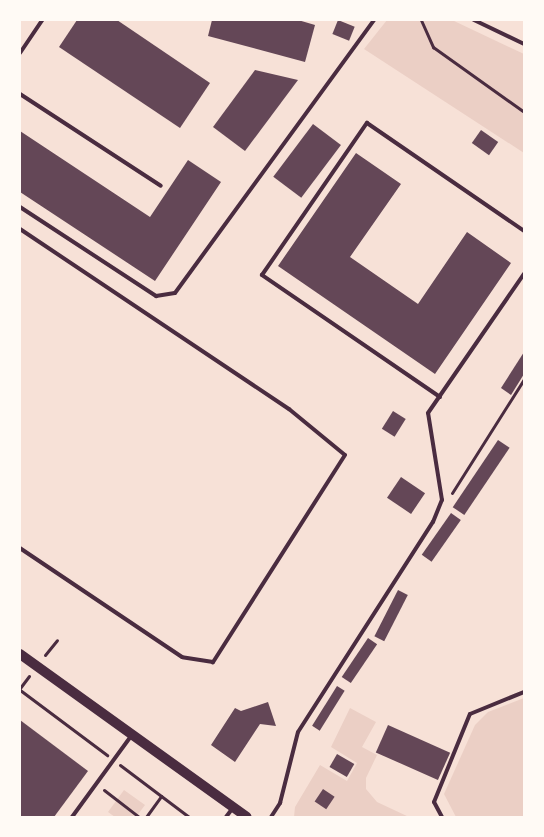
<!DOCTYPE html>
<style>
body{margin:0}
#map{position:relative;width:544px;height:837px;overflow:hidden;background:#f7e1d7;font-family:"Golos Text",sans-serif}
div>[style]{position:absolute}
.green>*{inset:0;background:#ebcfc5}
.building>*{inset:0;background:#644757;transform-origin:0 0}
.path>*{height:3px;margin:-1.5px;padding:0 1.5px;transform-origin:1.5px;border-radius:1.5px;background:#4a2c40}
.service>*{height:4px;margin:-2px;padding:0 2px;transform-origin:2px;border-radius:2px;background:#4a2c40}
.secondary>*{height:10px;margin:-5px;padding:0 5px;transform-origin:5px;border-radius:5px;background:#4a2c40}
span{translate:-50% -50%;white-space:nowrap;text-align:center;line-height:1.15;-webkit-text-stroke:4px #fffaf5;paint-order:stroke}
.frame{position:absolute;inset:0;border:21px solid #fffaf5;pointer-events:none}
</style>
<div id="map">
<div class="green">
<div style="clip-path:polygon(387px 20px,452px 20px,524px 54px,524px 153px,364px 49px)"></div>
<div style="clip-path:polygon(524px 698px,524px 817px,456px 817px,444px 794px,475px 725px,488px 712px)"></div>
<div style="clip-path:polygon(350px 708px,376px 722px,362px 747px,377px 755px,366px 778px,366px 789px,377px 802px,409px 817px,294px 817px,295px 807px,320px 765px,347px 781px,357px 763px,331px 747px)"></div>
<div style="clip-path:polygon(124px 790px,145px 805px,136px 817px,115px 817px,108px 812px)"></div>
</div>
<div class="building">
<div style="clip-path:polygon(77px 20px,117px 20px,210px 83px,180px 128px,59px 47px)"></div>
<div style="clip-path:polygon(212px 20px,298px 20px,315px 25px,305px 62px,208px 36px)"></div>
<div style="left:338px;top:20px;width:18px;height:15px;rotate:22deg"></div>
<div style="clip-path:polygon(255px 70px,298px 80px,245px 151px,213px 127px)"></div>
<div style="left:313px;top:124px;width:35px;height:66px;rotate:37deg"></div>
<div style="left:481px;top:130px;width:21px;height:16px;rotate:35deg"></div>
<div style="clip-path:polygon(20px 131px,150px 217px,188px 160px,221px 182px,155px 281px,20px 192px)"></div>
<div style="clip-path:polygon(356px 153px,401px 184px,350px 257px,418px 304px,467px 232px,511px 263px,435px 374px,278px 266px)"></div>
<div style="clip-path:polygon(524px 352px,524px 374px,511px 395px,501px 388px)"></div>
<div style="left:393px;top:411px;width:15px;height:21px;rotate:32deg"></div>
<div style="left:498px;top:440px;width:14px;height:81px;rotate:34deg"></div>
<div style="left:401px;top:477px;width:29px;height:25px;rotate:34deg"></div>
<div style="left:451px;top:513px;width:12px;height:51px;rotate:35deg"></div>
<div style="left:398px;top:590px;width:11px;height:52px;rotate:27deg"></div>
<div style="left:368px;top:638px;width:11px;height:47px;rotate:34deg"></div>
<div style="left:337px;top:686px;width:9px;height:47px;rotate:32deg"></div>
<div style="clip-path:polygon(268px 702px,276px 726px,260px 724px,235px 762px,211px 745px,235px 708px,241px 711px)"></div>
<div style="clip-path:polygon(20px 720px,88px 771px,54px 817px,20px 817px)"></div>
<div style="left:388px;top:725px;width:68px;height:30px;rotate:24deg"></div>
<div style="left:337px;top:754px;width:20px;height:15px;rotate:30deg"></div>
<div style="left:323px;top:789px;width:14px;height:15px;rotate:34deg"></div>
</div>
<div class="path">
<div style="left:421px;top:20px;width:30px;rotate:66deg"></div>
<div style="left:433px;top:47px;width:112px;rotate:35.5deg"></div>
<div style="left:452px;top:493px;width:135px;rotate:-57.7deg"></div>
<div style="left:45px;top:655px;width:19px;rotate:-51deg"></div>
<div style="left:20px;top:688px;width:15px;rotate:-53deg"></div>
<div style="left:20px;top:690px;width:109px;rotate:36.8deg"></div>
<div style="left:120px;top:765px;width:86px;rotate:37deg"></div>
<div style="left:104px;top:790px;width:44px;rotate:37.6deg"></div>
<div style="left:146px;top:817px;width:26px;rotate:-54deg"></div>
</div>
<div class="service">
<div style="left:474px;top:20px;width:55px;rotate:25.6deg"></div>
<div style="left:20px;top:53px;width:40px;rotate:-56deg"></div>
<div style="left:20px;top:94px;width:168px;rotate:33.1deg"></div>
<div style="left:20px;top:207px;width:163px;rotate:33.2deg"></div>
<div style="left:156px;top:296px;width:19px;rotate:-9deg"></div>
<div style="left:175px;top:293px;width:338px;rotate:-53.9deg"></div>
<div style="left:20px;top:229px;width:324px;rotate:33.8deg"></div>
<div style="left:289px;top:409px;width:72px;rotate:39.4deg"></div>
<div style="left:345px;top:455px;width:246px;rotate:122.5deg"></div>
<div style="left:213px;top:662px;width:31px;rotate:-171deg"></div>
<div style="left:182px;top:657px;width:195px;rotate:-146.1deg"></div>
<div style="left:440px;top:397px;width:216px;rotate:-145.6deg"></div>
<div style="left:262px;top:275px;width:185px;rotate:-55.4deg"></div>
<div style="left:367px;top:123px;width:191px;rotate:34.5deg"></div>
<div style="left:72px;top:817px;width:100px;rotate:-53.9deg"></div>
<div style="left:226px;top:817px;width:10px;rotate:-53deg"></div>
<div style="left:271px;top:817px;width:17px;rotate:-57deg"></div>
<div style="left:280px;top:803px;width:73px;rotate:-75.8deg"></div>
<div style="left:298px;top:732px;width:250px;rotate:-57.3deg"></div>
<div style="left:433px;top:522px;width:24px;rotate:-68deg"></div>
<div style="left:442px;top:500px;width:88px;rotate:-99.1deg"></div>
<div style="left:428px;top:413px;width:169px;rotate:-55.4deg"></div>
<div style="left:442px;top:817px;width:17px;rotate:-118deg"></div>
<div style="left:434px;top:802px;width:95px;rotate:-67.8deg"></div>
<div style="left:470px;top:714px;width:58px;rotate:-22.2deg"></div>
</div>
<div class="secondary">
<div style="left:20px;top:654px;width:279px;rotate:35.7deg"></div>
</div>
<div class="frame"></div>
</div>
